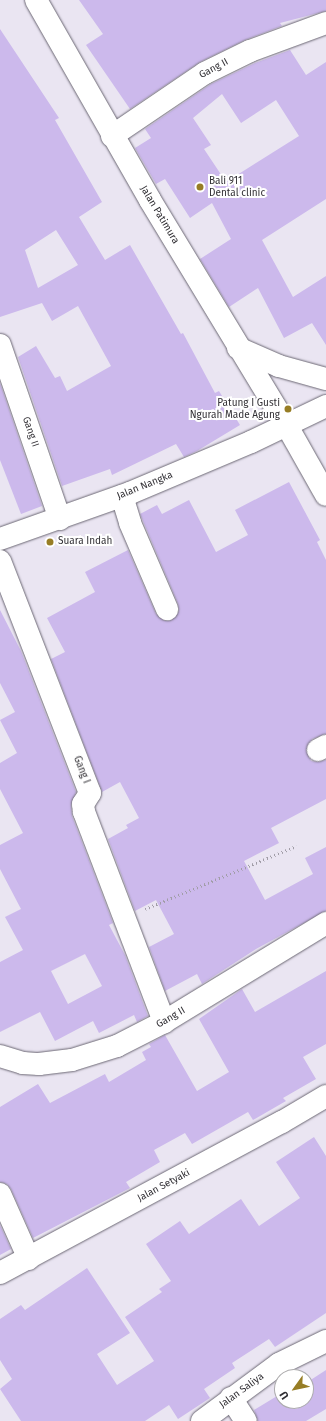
<!DOCTYPE html>
<style>
body{margin:0}
#map{position:relative;width:326px;height:1421px;overflow:hidden;background:#eae5f2;font-family:"Fira Sans",sans-serif}
div>[style]{position:absolute}
.building>*{inset:0;background:#ccb9ec}
.path>*{height:2.5px;margin-top:-1.25px;transform-origin:0;background:repeating-linear-gradient(90deg,#a19da7 0 1px,transparent 0 4px)}
.roads{filter:drop-shadow(0 0 1px #6c6874) drop-shadow(0 0 1px #6c6874)}
.minor>*{height:22px;margin:-11px;padding:0 11px;transform-origin:11px;border-radius:11px;background:#fff}
.major>*{height:22px;margin:-11px;padding:0 11px;transform-origin:11px;border-radius:11px;background:#fff}
.dots>*{width:11px;height:11px;translate:-50% -50%;box-sizing:border-box;border:2px solid #fff;border-radius:50%}
span{translate:-50% -50%;white-space:nowrap;text-align:center;line-height:1.15;-webkit-text-stroke:4px #fff;paint-order:stroke}
.street-label{font-size:10px;color:#312f34}
.poi-label{font-size:10px;color:#312f34}
.left{translate:0 -50%;text-align:left}
.right{translate:-100% -50%;text-align:right}
.north{position:absolute;left:274px;top:1369px;width:40px;height:40px;box-sizing:border-box;background:#fff;border:1px solid #adacae;border-radius:50%;rotate:237deg;font-size:11px;font-weight:700;line-height:16px;text-align:center;color:#312f34}
.north::after{content:'';display:block;margin:auto;width:14px;height:18px;background:#977d25;clip-path:polygon(50% 0,100% 100%,50% 72%,0 100%)}
</style>
<div id="map">
<div class="building">
<div style="clip-path:polygon(79px 0,326px 0,326px 11px,280px 23px,282px 26px,245px 40px,200px 62px,130px 109px,86px 45px,103px 34px)"></div>
<div style="clip-path:polygon(evenodd,0 29px,59px 118px,55px 120px,102px 202px,79px 217px,105px 260px,130px 245px,181px 334px,183px 333px,215px 393px,219px 391px,240px 425px,197px 451px,184px 457px,176px 444px,112px 475px,110px 469px,62px 486px,18px 357px,36px 346px,55px 378px,60px 376px,67px 391px,111px 366px,78px 306px,52px 321px,42px 303px,0 317px,0 29px,56px 230px,78px 265px,38px 288px,25px 250px,56px 230px)"></div>
<div style="clip-path:polygon(evenodd,290px 50px,306px 75px,326px 62px,326px 199px,262px 240px,293px 297px,326px 276px,326px 345px,312px 323px,284px 338px,258px 288px,229px 307px,200px 259px,231px 239px,212px 203px,190px 218px,165px 179px,156px 184px,135px 148px,151px 138px,145px 129px,211px 84px,255px 63px,290px 50px,222px 94px,241px 123px,276px 100px,299px 136px,226px 182px,204px 149px,211px 145px,193px 118px,222px 94px)"></div>
<div style="clip-path:polygon(0 383px,42px 506px,21px 514px,0 460px)"></div>
<div style="clip-path:polygon(289px 482px,320px 540px,317px 542px,326px 560px,326px 734px,312px 739px,306px 750px,311px 761px,318px 762px,326px 760px,326px 799px,271px 828px,279px 843px,244px 861px,265px 900px,313px 874px,305px 858px,326px 847px,326px 911px,256px 949px,202px 984px,197px 974px,165px 991px,149px 947px,174px 934px,156px 900px,135px 911px,108px 839px,128px 828px,126px 825px,139px 818px,120px 782px,102px 792px,51px 659px,65px 652px,47px 618px,95px 592px,85px 572px,128px 550px,156px 614px,165px 621px,172px 620px,179px 611px,178px 604px,140px 514px,157px 505px,162px 514px,189px 500px,216px 552px,248px 535px,235px 510px)"></div>
<div style="clip-path:polygon(evenodd,0 610px,21px 651px,76px 792px,71px 805px,72px 816px,113px 923px,109px 925px,125px 955px,148px 1016px,137px 1022px,134px 1015px,99px 1033px,93px 1021px,55px 1041px,40px 1012px,0 1032px,0 962px,23px 950px,5px 917px,21px 909px,0 869px,0 845px,23px 833px,0 789px,0 763px,17px 753px,0 720px,15px 712px,0 683px,0 610px,85px 954px,102px 986px,68px 1004px,51px 971px,85px 954px)"></div>
<div style="clip-path:polygon(326px 971px,326px 1044px,303px 1057px,316px 1079px,283px 1098px,286px 1101px,253px 1120px,248px 1112px,192px 1144px,185px 1133px,154px 1150px,160px 1162px,126px 1182px,130px 1188px,33px 1238px,11px 1189px,7px 1184px,0 1182px,0 1107px,38px 1084px,50px 1103px,105px 1074px,109px 1082px,146px 1060px,142px 1052px,151px 1047px,149px 1044px,165px 1035px,197px 1091px,229px 1072px,199px 1019px,242px 989px,255px 1012px)"></div>
<div style="clip-path:polygon(314px 1137px,326px 1156px,326px 1313px,275px 1347px,269px 1339px,232px 1363px,235px 1368px,204px 1389px,210px 1398px,178px 1419px,169px 1405px,145px 1421px,21px 1421px,0 1389px,12px 1379px,0 1360px,0 1319px,21px 1305px,25px 1310px,87px 1268px,130px 1333px,97px 1354px,117px 1385px,154px 1361px,125px 1317px,162px 1292px,159px 1289px,171px 1281px,146px 1244px,180px 1221px,189px 1234px,241px 1199px,259px 1226px,300px 1198px,276px 1162px)"></div>
<div style="clip-path:polygon(0 1225px,11px 1249px,0 1255px)"></div>
<div style="clip-path:polygon(326px 1370px,326px 1409px,306px 1421px,258px 1421px,254px 1410px,282px 1393px,282px 1401px,306px 1401px,306px 1383px)"></div>
</div>
<div class="path">
<div style="left:145px;top:909px;width:164px;rotate:-22.6deg"></div>
</div>
<div class="roads">
<div class="minor">
<div style="left:112px;top:136px;width:112px;rotate:-34.1deg"></div>
<div style="left:205px;top:73px;width:50px;rotate:-26.1deg"></div>
<div style="left:250px;top:51px;width:81px;rotate:-20.2deg"></div>
<div style="left:0;top:345px;width:184px;rotate:71deg"></div>
<div style="left:287px;top:426px;width:79px;rotate:60.5deg"></div>
<div style="left:122px;top:496px;width:28px;rotate:73deg"></div>
<div style="left:130px;top:523px;width:94px;rotate:66.7deg"></div>
<div style="left:0;top:561px;width:249px;rotate:68.8deg"></div>
<div style="left:90px;top:793px;width:13px;rotate:122deg"></div>
<div style="left:83px;top:804px;width:8px;rotate:83deg"></div>
<div style="left:84px;top:812px;width:225px;rotate:69.1deg"></div>
<div style="left:318px;top:750px;width:9px;rotate:-27deg"></div>
<div style="left:0;top:1056px;width:24px;rotate:17deg"></div>
<div style="left:23px;top:1063px;width:16px;rotate:4deg"></div>
<div style="left:39px;top:1064px;width:33px;rotate:-7deg"></div>
<div style="left:72px;top:1060px;width:47px;rotate:-17.3deg"></div>
<div style="left:117px;top:1046px;width:53px;rotate:-27.1deg"></div>
<div style="left:164px;top:1022px;width:190px;rotate:-31.4deg"></div>
<div style="left:0;top:1194px;width:71px;rotate:66deg"></div>
<div style="left:0;top:1273px;width:320px;rotate:-28.2deg"></div>
<div style="left:282px;top:1122px;width:51px;rotate:-30.6deg"></div>
<div style="left:231px;top:1398px;width:27px;rotate:57deg"></div>
<div style="left:202px;top:1421px;width:96px;rotate:-36.5deg"></div>
<div style="left:279px;top:1364px;width:52px;rotate:-26.1deg"></div>
</div>
<div class="major">
<div style="left:36px;top:0;width:230px;rotate:60.3deg"></div>
<div style="left:150px;top:200px;width:264px;rotate:58.8deg"></div>
<div style="left:238px;top:348px;width:45px;rotate:23.7deg"></div>
<div style="left:279px;top:366px;width:49px;rotate:15.5deg"></div>
<div style="left:0;top:539px;width:138px;rotate:-19.5deg"></div>
<div style="left:130px;top:493px;width:131px;rotate:-22.9deg"></div>
<div style="left:251px;top:442px;width:83px;rotate:-25.6deg"></div>
</div>
</div>
<div class="dots">
<div style="left:200px;top:187px;background:#977d25"></div>
<div style="left:288px;top:409px;background:#977d25"></div>
<div style="left:50px;top:542px;background:#977d25"></div>
</div>
<div class="street-label">
<span style="left:214px;top:69px;rotate:-28deg">Gang II</span>
<span style="left:159px;top:215px;rotate:59deg">Jalan Patimura</span>
<span style="left:30px;top:432px;rotate:71deg">Gang II</span>
<span style="left:145px;top:486px;rotate:-22deg">Jalan Nangka</span>
<span style="left:81px;top:770px;rotate:69deg">Gang I</span>
<span style="left:171px;top:1018px;rotate:-30deg">Gang II</span>
<span style="left:164px;top:1186px;rotate:-28deg">Jalan Setyaki</span>
<span style="left:242px;top:1391px;rotate:-36deg">Jalan Saliya</span>
</div>
<div class="poi-label">
<span class="left" style="left:209px;top:187px">Bali 911<br>Dental clinic</span>
<span class="right" style="left:280px;top:409px">Patung I Gusti<br>Ngurah Made Agung</span>
<span class="left" style="left:58px;top:542px">Suara Indah</span>
</div>
<div class="north">U</div>
</div>
